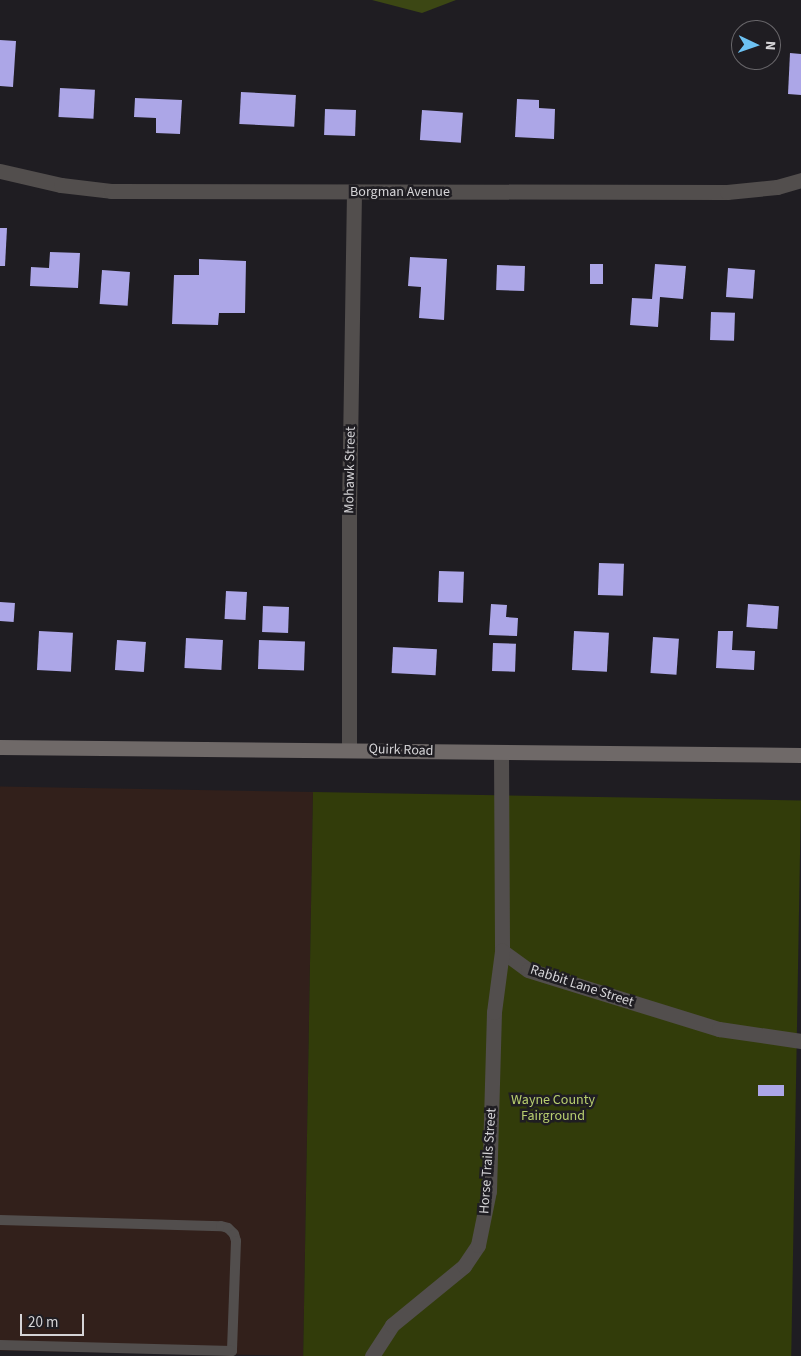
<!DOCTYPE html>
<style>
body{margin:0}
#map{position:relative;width:801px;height:1356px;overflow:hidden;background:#1f1d22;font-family:"Source Sans 3",sans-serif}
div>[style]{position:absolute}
.commercial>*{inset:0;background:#32201b;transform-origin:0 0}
.green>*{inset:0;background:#323c0a;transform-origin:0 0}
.forest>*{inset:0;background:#3c4714}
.building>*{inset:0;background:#aca6e7;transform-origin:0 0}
.lane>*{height:10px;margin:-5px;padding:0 5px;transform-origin:5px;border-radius:5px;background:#524e4d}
.street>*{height:15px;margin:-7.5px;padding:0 7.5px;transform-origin:7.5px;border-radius:7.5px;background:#524e4d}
.secondary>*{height:15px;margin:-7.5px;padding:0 7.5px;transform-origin:7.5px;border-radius:7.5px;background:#6f6968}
span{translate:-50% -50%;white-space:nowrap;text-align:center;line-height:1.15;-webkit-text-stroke:5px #1f1d22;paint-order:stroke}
.street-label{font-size:14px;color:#d5d4d7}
.park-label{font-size:14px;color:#b8ce6f}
.north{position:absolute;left:731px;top:20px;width:50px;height:50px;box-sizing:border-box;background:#1f1d22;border:1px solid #68666a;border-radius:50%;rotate:93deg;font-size:14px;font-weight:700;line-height:20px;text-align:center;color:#d5d4d7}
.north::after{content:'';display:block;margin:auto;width:18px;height:22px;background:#6dc2f3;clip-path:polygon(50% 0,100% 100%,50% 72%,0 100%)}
.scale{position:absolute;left:20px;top:1314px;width:64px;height:22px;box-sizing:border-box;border:2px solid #d5d4d7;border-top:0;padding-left:6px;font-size:15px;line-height:18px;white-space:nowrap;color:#d5d4d7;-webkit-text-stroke:4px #1f1d22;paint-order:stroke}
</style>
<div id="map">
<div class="commercial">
<div style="left:313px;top:792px;width:564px;height:313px;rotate:91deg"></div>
</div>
<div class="green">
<div style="left:313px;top:792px;width:488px;height:564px;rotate:1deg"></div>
</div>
<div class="forest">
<div style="clip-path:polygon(372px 0,456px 0,422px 13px)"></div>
</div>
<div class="building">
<div style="clip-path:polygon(0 40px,16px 41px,13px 87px,0 86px)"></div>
<div style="clip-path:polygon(790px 53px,801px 54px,801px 95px,788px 94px)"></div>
<div style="left:60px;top:88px;width:35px;height:29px;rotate:3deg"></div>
<div style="left:241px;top:92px;width:55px;height:32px;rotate:3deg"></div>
<div style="clip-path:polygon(135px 98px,182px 100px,180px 134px,156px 133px,156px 118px,134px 117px)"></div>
<div style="clip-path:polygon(517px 99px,539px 100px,539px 108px,555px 109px,554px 139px,515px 137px)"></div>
<div style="left:325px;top:109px;width:31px;height:26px;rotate:2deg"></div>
<div style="left:422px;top:110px;width:41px;height:30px;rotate:4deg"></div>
<div style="clip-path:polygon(0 228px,7px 228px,5px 266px,0 266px)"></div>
<div style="clip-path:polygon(50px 252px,80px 253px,78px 288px,30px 286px,31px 267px,49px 268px)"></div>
<div style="clip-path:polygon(410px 257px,447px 259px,444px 320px,419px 318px,421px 287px,408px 286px)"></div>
<div style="clip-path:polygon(199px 259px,246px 261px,245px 313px,219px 313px,218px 325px,172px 324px,174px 275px,199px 275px)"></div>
<div style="left:603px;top:264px;width:20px;height:13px;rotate:90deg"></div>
<div style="clip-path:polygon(655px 264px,686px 266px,683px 299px,660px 297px,658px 327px,630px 325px,632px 298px,652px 299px)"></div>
<div style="left:497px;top:265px;width:28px;height:25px;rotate:2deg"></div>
<div style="left:728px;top:268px;width:27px;height:29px;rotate:4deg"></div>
<div style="left:102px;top:270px;width:28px;height:34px;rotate:4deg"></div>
<div style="left:711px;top:312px;width:24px;height:28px;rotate:2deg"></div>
<div style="left:599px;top:563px;width:25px;height:32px;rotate:2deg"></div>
<div style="left:439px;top:571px;width:25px;height:31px;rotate:2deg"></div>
<div style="left:226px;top:591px;width:21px;height:28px;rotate:3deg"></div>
<div style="left:0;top:602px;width:15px;height:19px;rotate:4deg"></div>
<div style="clip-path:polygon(491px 604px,507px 605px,506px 617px,518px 618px,517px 636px,489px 635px)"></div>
<div style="left:748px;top:604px;width:31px;height:23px;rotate:4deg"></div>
<div style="left:263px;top:606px;width:26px;height:26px;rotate:2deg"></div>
<div style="left:39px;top:631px;width:34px;height:39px;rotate:3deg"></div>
<div style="left:574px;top:631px;width:35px;height:39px;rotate:3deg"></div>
<div style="clip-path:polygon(718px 631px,733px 631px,732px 650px,755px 651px,754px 670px,716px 668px)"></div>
<div style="left:653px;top:637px;width:26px;height:36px;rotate:4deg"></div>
<div style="left:186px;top:638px;width:37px;height:30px;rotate:3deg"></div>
<div style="left:117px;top:640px;width:29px;height:30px;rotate:4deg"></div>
<div style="left:259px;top:640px;width:46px;height:29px;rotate:2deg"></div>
<div style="left:493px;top:643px;width:23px;height:28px;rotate:2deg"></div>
<div style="left:393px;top:647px;width:44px;height:26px;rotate:3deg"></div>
<div style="left:758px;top:1085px;width:26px;height:11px"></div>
</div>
<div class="lane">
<div style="left:0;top:1220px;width:221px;rotate:1.6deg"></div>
<div style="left:221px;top:1226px;width:7px;rotate:16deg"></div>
<div style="left:228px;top:1228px;width:8px;rotate:45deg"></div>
<div style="left:234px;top:1234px;width:7px;rotate:74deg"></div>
<div style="left:236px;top:1241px;width:110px;rotate:92.1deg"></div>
<div style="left:232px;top:1351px;width:232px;rotate:-178.5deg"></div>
</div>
<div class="street">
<div style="left:0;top:171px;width:63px;rotate:12.9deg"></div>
<div style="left:61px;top:185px;width:50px;rotate:6.8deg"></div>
<div style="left:111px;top:191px;width:616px;rotate:0.09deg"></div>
<div style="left:727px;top:192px;width:50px;rotate:-5.7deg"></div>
<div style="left:777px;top:187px;width:25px;rotate:-16deg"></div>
<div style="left:349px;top:749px;width:239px;rotate:-90deg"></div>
<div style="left:349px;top:510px;width:318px;rotate:-89.1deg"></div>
<div style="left:501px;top:753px;width:198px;rotate:89.7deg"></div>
<div style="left:502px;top:951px;width:32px;rotate:36deg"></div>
<div style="left:528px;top:970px;width:200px;rotate:17.2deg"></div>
<div style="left:719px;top:1029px;width:83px;rotate:8.3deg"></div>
<div style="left:372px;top:1356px;width:37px;rotate:-57deg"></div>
<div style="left:392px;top:1325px;width:93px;rotate:-39.3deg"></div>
<div style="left:464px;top:1266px;width:25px;rotate:-56deg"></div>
<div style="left:478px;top:1245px;width:55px;rotate:-78.5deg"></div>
<div style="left:489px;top:1191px;width:179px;rotate:-88.4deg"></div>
<div style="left:494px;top:1012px;width:62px;rotate:-82.5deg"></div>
</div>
<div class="secondary">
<div style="left:0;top:747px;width:801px;rotate:0.57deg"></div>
</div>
<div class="street-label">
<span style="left:400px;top:192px">Borgman Avenue</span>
<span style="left:350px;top:470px;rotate:-89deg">Mohawk Street</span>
<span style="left:401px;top:750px;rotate:2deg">Quirk Road</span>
<span style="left:582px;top:986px;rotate:18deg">Rabbit Lane Street</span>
<span style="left:488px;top:1161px;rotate:-86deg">Horse Trails Street</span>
</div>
<div class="park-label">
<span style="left:553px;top:1108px">Wayne County<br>Fairground</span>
</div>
<div class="north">N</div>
<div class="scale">20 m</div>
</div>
